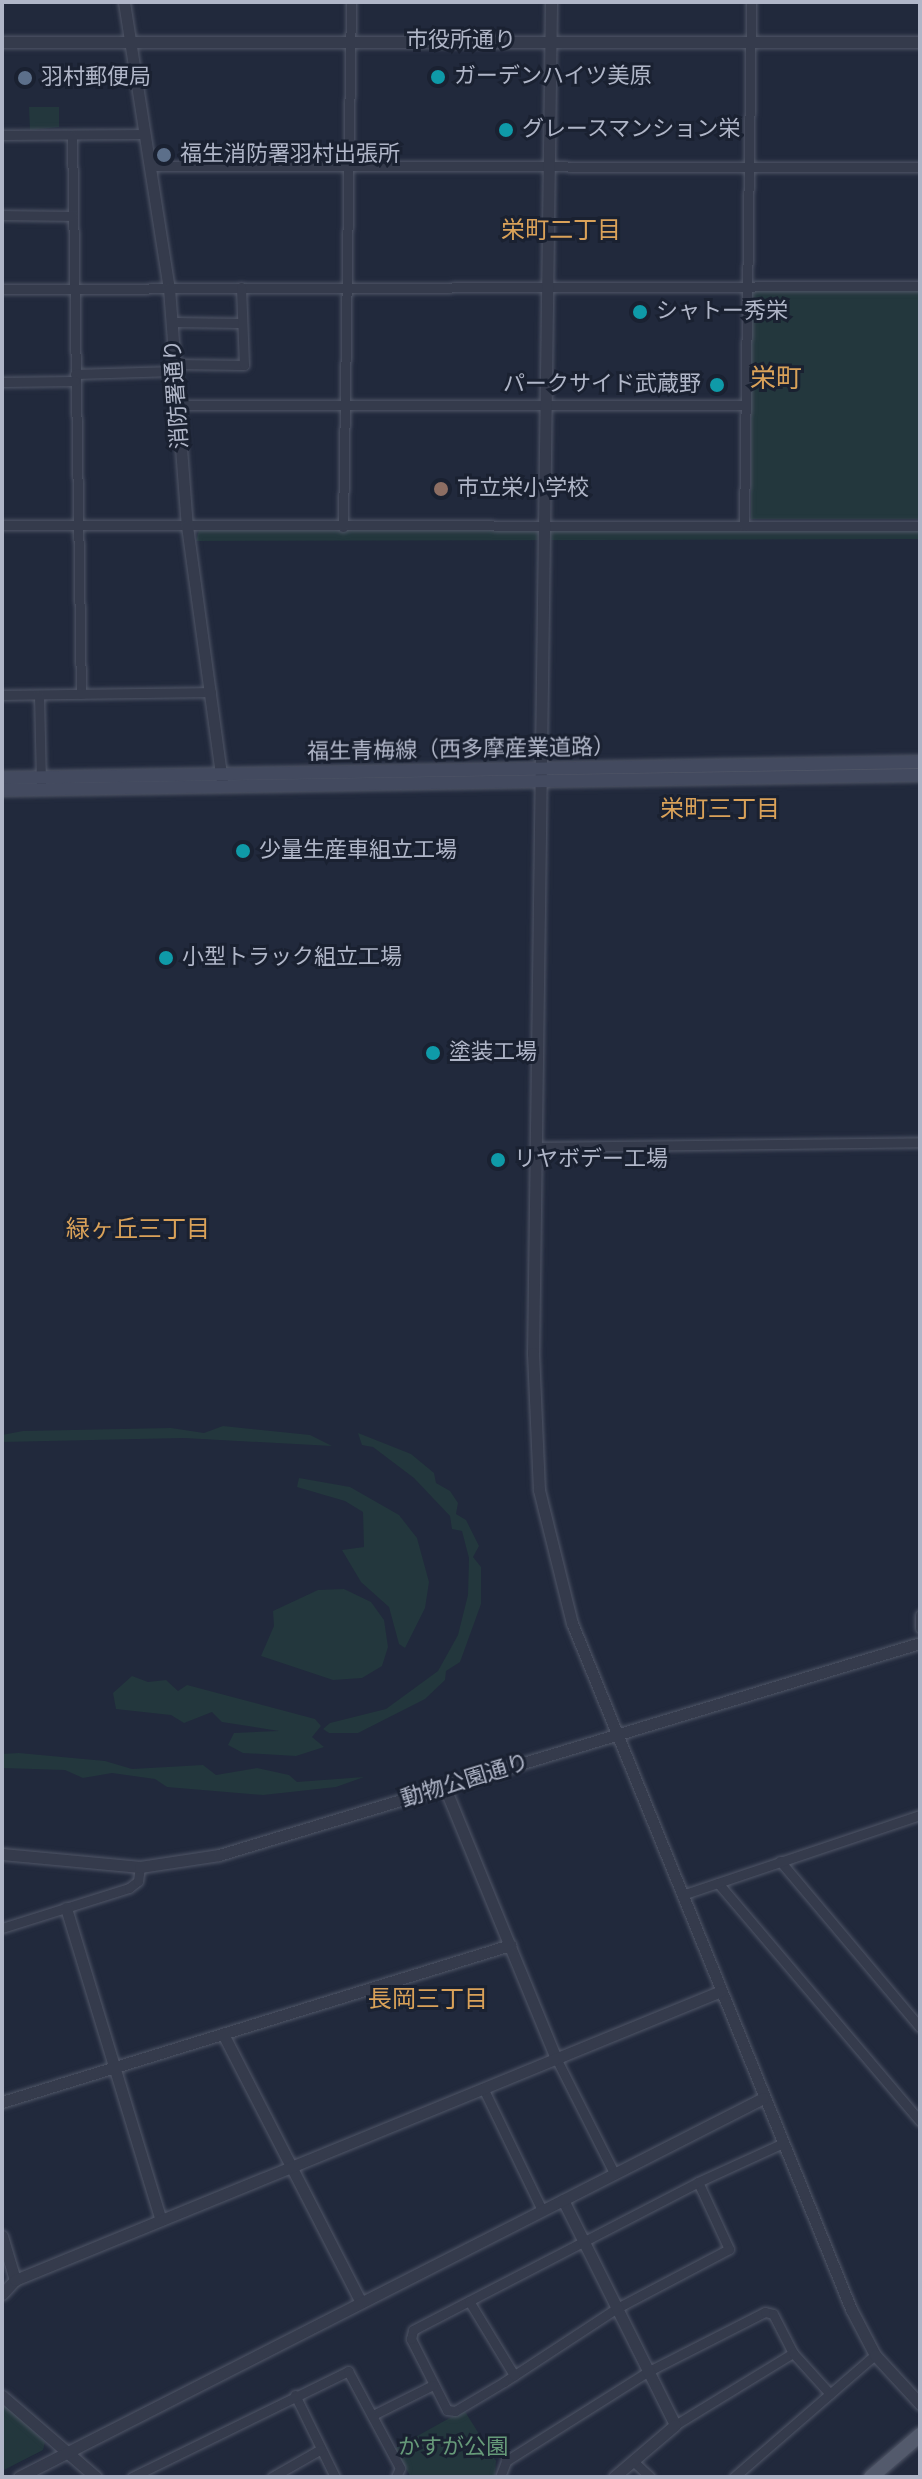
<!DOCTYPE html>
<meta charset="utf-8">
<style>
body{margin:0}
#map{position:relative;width:922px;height:2479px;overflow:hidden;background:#21293c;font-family:"Varela Round","Noto Sans JP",sans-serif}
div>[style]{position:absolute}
.green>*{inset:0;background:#23373d}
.roads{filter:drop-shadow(0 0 2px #505667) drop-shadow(0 0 2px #505667)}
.minor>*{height:9px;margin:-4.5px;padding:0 4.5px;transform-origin:4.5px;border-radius:4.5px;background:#353b4c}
.tertiary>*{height:11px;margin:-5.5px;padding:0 5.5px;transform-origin:5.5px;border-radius:5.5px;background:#353b4c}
.secondary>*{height:12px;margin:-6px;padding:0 6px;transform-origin:6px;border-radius:6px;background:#434a5f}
.primary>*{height:14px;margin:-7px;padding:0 7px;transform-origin:7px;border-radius:7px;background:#535a6c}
.dots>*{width:22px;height:22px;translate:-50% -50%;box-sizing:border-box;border:4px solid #1a2131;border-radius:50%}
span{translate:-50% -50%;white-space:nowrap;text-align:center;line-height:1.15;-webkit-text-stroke:6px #1a2131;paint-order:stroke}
.street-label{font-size:22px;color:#b0b6c8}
.poi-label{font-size:22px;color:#b0b6c8}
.left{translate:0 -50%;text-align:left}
.right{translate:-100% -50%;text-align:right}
.park-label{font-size:22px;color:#669a79}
.neighbourhood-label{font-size:24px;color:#daa259}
.quarter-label{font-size:26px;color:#daa259}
.frame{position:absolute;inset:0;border:4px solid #b0b6c8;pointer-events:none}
</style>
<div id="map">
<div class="green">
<div style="clip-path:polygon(29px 107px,59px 107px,59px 127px,30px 130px)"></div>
<div style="clip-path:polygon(920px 289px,920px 519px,751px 519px,751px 295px,755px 290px)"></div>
<div style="clip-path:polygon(199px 530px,920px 530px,920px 539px,196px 541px)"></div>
<div style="clip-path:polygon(223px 1426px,310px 1435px,332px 1446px,184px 1438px,2px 1442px,2px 1435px,23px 1431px,171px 1428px,204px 1433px)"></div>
<div style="clip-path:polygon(358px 1433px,411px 1454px,434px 1473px,436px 1483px,450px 1491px,458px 1503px,456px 1514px,466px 1520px,479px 1546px,473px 1557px,481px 1567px,481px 1604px,460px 1662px,446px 1671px,445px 1680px,425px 1699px,358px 1733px,329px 1733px,323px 1729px,330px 1723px,386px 1709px,438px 1671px,458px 1635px,468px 1595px,469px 1558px,462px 1531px,452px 1529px,450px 1516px,414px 1478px,373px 1447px,362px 1445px)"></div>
<div style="clip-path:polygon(299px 1478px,350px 1487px,399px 1515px,417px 1538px,429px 1582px,425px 1608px,405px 1648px,399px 1644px,389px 1607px,361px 1582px,342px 1550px,364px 1547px,363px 1512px,345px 1501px,297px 1487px)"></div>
<div style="clip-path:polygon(344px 1589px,371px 1602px,384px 1620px,388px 1647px,382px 1666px,362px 1678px,333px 1680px,261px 1656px,274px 1626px,273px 1611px,318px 1590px)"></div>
<div style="clip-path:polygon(132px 1676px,148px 1682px,166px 1680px,178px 1691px,187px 1685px,315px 1719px,321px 1726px,312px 1737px,324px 1747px,296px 1756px,243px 1753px,228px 1745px,234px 1733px,279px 1731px,222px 1722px,212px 1712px,184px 1723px,171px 1715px,116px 1709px,113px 1693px)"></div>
<div style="clip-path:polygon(19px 1753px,105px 1761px,132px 1769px,203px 1765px,216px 1775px,257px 1768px,289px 1775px,297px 1782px,364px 1777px,336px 1787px,263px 1795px,167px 1787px,155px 1779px,112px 1773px,83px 1778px,65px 1770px,2px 1768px,2px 1754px)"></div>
<div style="clip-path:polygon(2px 2402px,45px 2442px,43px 2450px,2px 2471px)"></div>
<div style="clip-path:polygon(464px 2410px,496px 2461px,495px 2477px,411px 2477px,394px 2449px)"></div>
</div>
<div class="roads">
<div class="minor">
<div style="left:2px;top:135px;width:143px;rotate:-0.4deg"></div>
<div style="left:72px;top:135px;width:559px;rotate:89.08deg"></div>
<div style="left:150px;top:166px;width:770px;rotate:0.07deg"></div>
<div style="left:2px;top:215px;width:71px;rotate:0.8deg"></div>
<div style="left:2px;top:289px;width:918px;rotate:-0.19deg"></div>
<div style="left:172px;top:322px;width:70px;rotate:0.8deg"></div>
<div style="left:175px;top:364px;width:69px;rotate:0.8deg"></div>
<div style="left:244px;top:365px;width:78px;rotate:-92.2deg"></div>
<div style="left:75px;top:374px;width:100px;rotate:-1.7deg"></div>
<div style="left:2px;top:382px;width:73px;rotate:-0.8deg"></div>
<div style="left:178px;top:405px;width:567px"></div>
<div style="left:2px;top:525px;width:918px;rotate:0.06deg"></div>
<div style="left:744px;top:526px;width:524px;rotate:-89.23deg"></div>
<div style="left:343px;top:527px;width:525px;rotate:-89.13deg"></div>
<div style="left:2px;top:695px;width:209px;rotate:-0.8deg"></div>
<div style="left:39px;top:695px;width:89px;rotate:88.7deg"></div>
<div style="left:535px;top:1147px;width:385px;rotate:-0.7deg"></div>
<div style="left:920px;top:1615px;width:13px;rotate:90deg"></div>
<div style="left:780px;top:1861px;width:217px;rotate:49.9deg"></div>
<div style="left:718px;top:1883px;width:312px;rotate:49.7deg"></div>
<div style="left:682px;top:1895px;width:251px;rotate:-18.6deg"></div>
<div style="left:2px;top:1928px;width:133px;rotate:-17.5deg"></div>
<div style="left:129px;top:1888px;width:11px;rotate:-38deg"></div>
<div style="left:138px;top:1881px;width:14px;rotate:-82deg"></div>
<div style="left:556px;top:2058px;width:129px;rotate:63.2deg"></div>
<div style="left:483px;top:2088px;width:136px;rotate:64.2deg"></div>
<div style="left:698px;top:2182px;width:74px;rotate:65.2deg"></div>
<div style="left:729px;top:2249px;width:127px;rotate:152.2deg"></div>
<div style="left:617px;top:2308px;width:135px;rotate:146.8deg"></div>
<div style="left:504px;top:2382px;width:57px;rotate:149.4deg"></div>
<div style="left:455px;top:2411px;width:8px;rotate:-173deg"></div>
<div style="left:447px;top:2410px;width:80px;rotate:-116.9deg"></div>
<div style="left:411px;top:2339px;width:9px;rotate:-77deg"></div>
<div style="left:413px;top:2330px;width:321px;rotate:-27.4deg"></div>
<div style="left:698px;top:2182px;width:94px;rotate:-24.6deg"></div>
<div style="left:469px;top:2301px;width:87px;rotate:58.7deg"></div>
<div style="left:295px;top:2395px;width:91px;rotate:64deg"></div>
<div style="left:373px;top:2415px;width:67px;rotate:-26.6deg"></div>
<div style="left:675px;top:2425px;width:138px;rotate:-31.4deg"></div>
<div style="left:633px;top:2461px;width:23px;rotate:43deg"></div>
<div style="left:132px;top:2477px;width:241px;rotate:-26.1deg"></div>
<div style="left:348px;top:2371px;width:110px;rotate:61.8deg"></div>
<div style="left:400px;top:2468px;width:10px;rotate:114deg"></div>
<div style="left:272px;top:2477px;width:56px;rotate:-29.7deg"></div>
<div style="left:500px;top:2477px;width:17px;rotate:-69deg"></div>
<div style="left:506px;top:2461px;width:169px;rotate:-32.2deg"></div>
<div style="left:649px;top:2371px;width:130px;rotate:-27deg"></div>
<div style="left:765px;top:2312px;width:8px;rotate:14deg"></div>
<div style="left:773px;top:2314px;width:44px;rotate:62.9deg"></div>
<div style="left:793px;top:2353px;width:55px;rotate:47.9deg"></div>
<div style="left:734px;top:2477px;width:186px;rotate:-40.9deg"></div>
</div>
<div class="tertiary">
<div style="left:124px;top:2px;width:290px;rotate:81.1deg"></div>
<div style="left:169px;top:288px;width:239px;rotate:85.7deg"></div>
<div style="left:187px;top:526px;width:259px;rotate:82.2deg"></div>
<div style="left:551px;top:2px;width:1351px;rotate:90.76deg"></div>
<div style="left:533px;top:1353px;width:137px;rotate:87.5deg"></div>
<div style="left:539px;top:1490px;width:137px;rotate:76.1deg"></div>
<div style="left:572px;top:1623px;width:741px;rotate:67.87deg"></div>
<div style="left:851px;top:2309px;width:52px;rotate:62.4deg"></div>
<div style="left:875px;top:2355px;width:67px;rotate:47.4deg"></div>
<div style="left:2px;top:42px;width:918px"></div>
<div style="left:445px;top:1788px;width:292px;rotate:67.7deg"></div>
<div style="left:2px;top:1854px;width:139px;rotate:5.4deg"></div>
<div style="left:140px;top:1867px;width:80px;rotate:-8.6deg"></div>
<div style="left:219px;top:1855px;width:732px;rotate:-16.83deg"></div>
<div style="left:66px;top:1908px;width:326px;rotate:73.1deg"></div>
<div style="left:223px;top:2034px;width:301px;rotate:62.8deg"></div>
<div style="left:2px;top:2102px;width:532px;rotate:-17.17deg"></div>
<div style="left:563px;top:2200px;width:251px;rotate:63.5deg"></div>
<div style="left:675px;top:2425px;width:80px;rotate:139.6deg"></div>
<div style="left:2px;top:2236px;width:46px;rotate:73.5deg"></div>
<div style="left:2px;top:2294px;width:19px;rotate:-47deg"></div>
<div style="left:15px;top:2280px;width:763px;rotate:-22.26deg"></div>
<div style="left:2px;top:2396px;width:124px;rotate:40.8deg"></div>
<div style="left:19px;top:2477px;width:835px;rotate:-26.99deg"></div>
</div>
<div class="secondary">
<div style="left:2px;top:778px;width:918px;rotate:-1deg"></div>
<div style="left:2px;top:790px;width:918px;rotate:-0.94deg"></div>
</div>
<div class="primary">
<div style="left:871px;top:2477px;width:65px;rotate:-40.6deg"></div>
</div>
</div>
<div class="dots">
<div style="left:438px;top:77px;background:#0f9aa8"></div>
<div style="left:25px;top:78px;background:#5c6f8a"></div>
<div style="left:506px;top:130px;background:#0f9aa8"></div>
<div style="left:164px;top:155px;background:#5c6f8a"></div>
<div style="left:640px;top:312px;background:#0f9aa8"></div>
<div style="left:717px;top:385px;background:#0f9aa8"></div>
<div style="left:441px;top:489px;background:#8d6e63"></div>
<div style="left:243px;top:851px;background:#0f9aa8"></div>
<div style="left:166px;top:958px;background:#0f9aa8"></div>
<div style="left:433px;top:1053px;background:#0f9aa8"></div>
<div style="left:498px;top:1160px;background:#0f9aa8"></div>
</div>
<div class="street-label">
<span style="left:461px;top:41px">市役所通り</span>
<span style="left:177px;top:394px;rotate:-94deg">消防署通り</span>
<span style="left:461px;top:750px;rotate:-1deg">福生青梅線（西多摩産業道路）</span>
<span style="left:465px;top:1781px;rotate:-17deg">動物公園通り</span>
</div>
<div class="poi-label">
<span class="left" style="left:454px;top:77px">ガーデンハイツ美原</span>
<span class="left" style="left:41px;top:78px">羽村郵便局</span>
<span class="left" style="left:522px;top:130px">グレースマンション栄</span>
<span class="left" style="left:180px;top:155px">福生消防署羽村出張所</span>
<span class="left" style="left:656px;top:312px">シャトー秀栄</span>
<span class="right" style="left:701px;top:385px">パークサイド武蔵野</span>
<span class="left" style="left:457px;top:489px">市立栄小学校</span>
<span class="left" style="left:259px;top:851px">少量生産車組立工場</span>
<span class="left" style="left:182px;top:958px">小型トラック組立工場</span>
<span class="left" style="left:449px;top:1053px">塗装工場</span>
<span class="left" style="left:514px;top:1160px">リヤボデー工場</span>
</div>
<div class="park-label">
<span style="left:453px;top:2448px">かすが公園</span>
</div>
<div class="neighbourhood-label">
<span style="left:561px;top:231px">栄町二丁目</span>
<span style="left:720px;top:810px">栄町三丁目</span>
<span style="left:138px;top:1230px">緑ヶ丘三丁目</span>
<span style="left:428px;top:2000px">長岡三丁目</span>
</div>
<div class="quarter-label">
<span style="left:776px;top:379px">栄町</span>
</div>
<div class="frame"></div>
</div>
